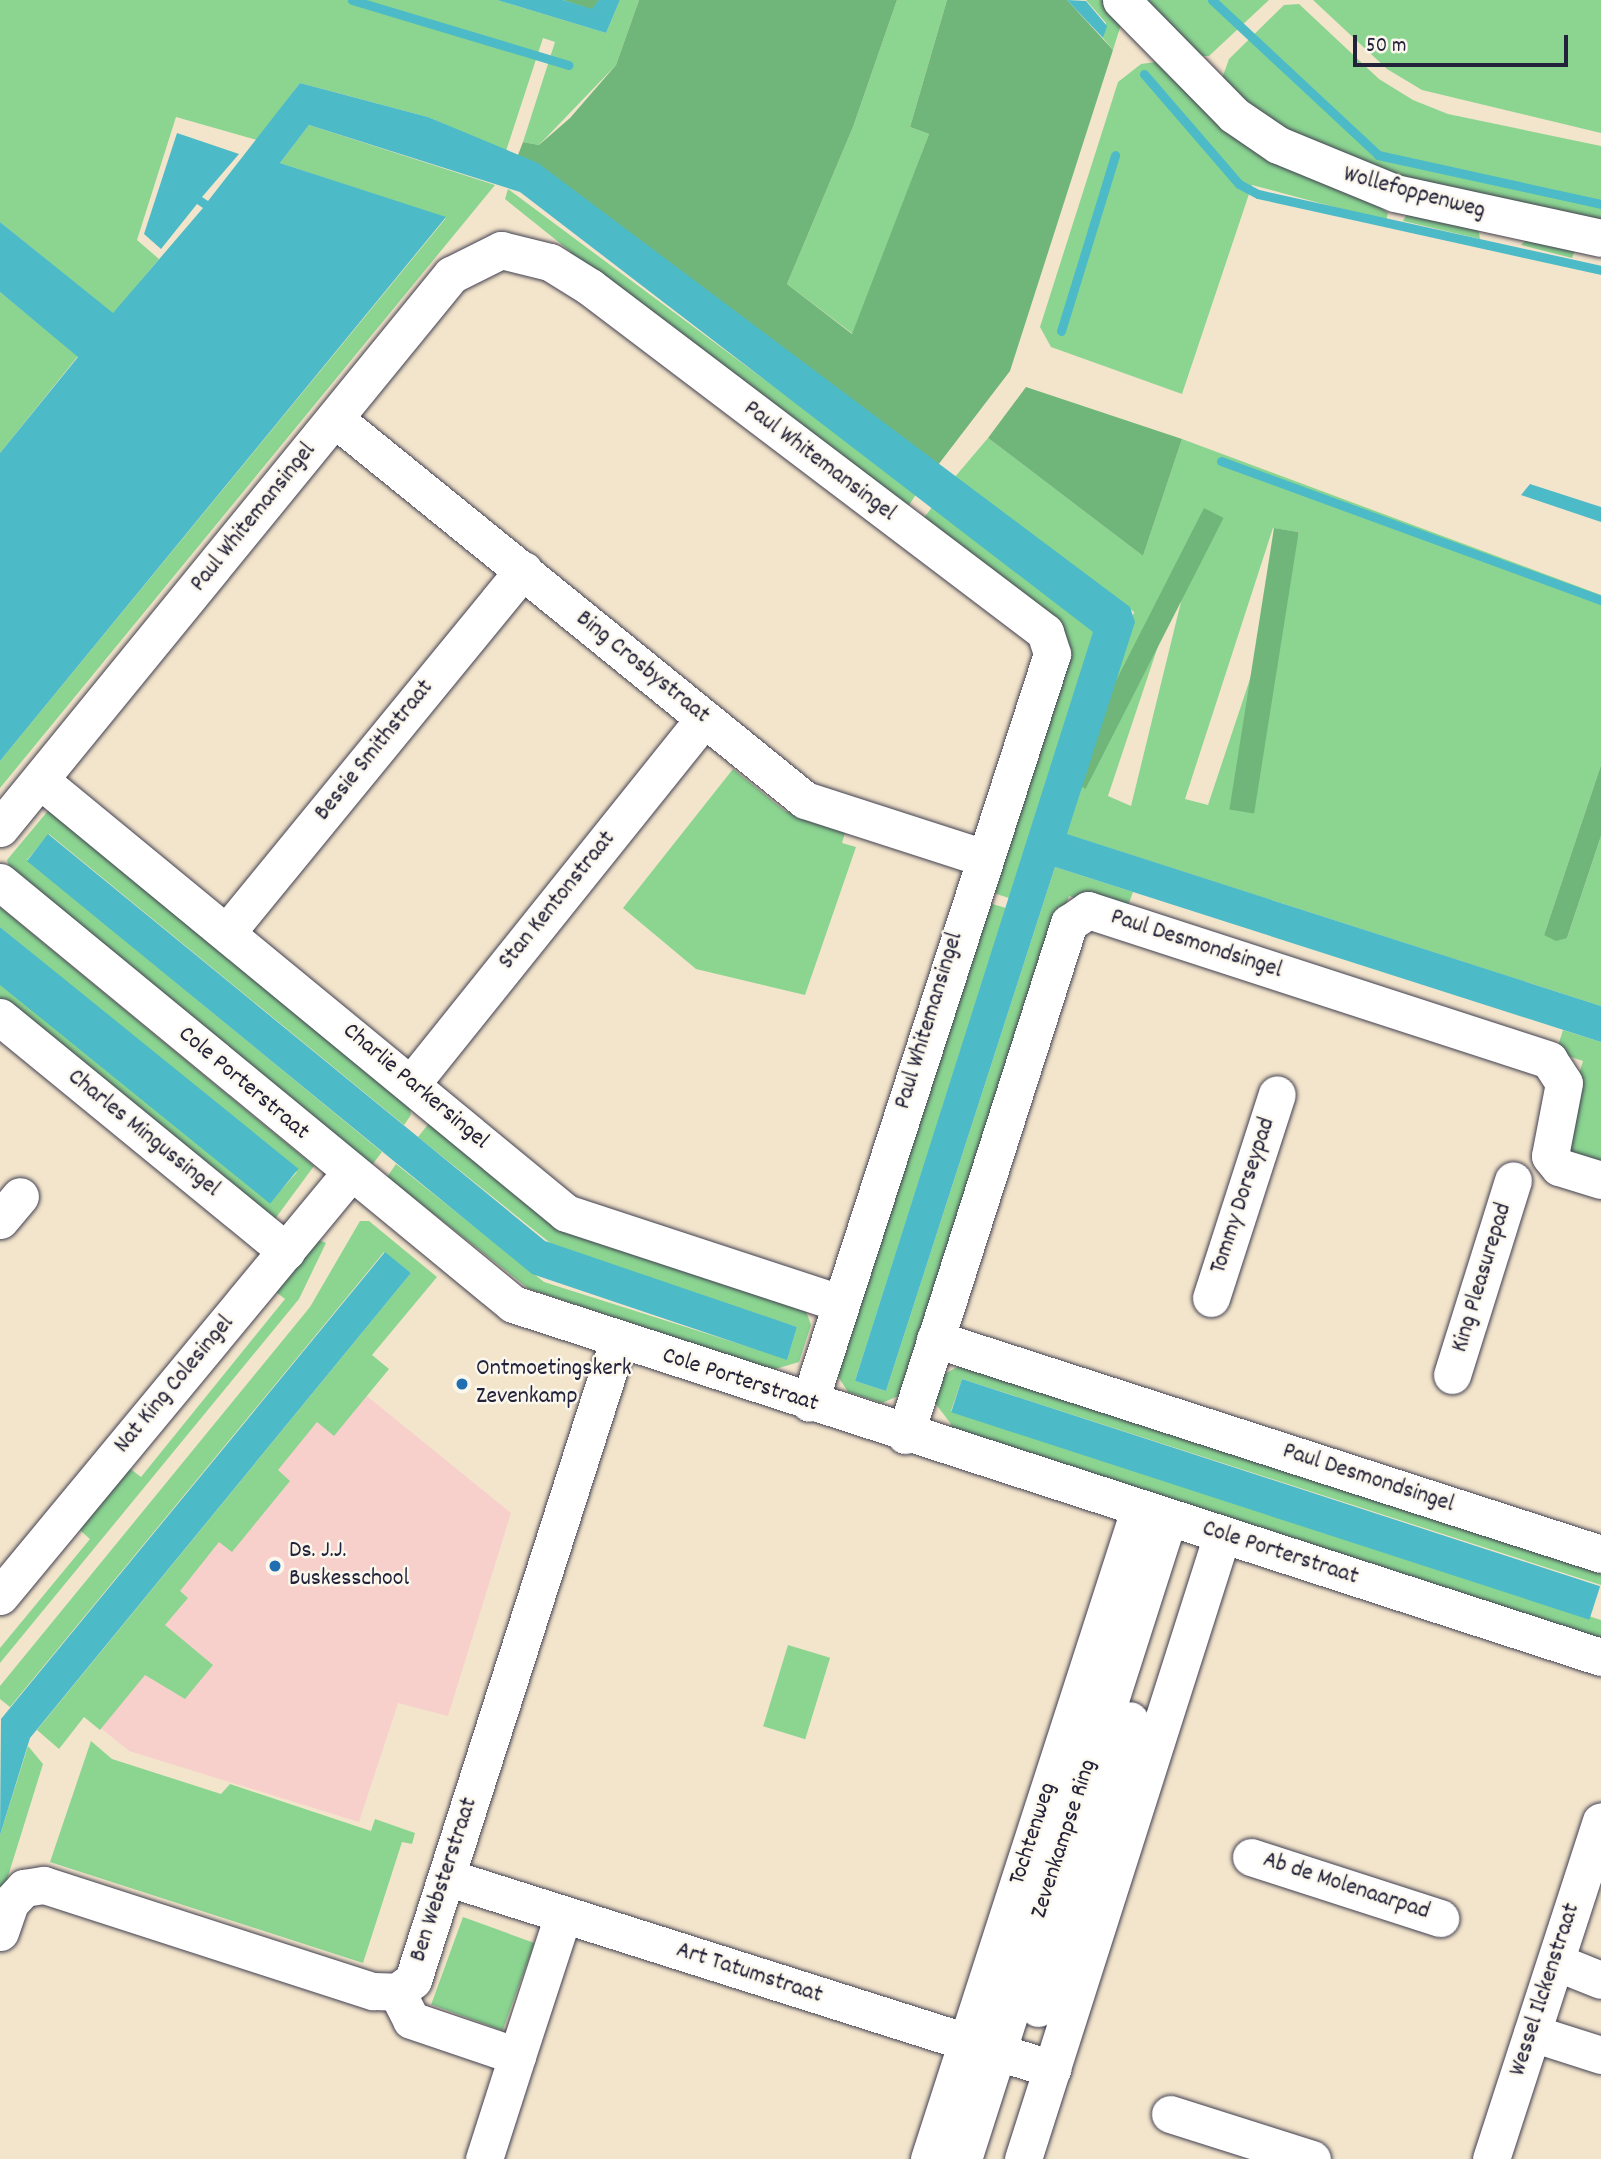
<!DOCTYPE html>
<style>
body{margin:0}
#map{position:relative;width:1601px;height:2159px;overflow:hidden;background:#f3e5cb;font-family:Dekko,sans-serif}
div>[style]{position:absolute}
.built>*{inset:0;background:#f7d0cb}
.green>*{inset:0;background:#8bd591;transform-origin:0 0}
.forest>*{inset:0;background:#70b67b;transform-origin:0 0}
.water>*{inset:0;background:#4dbac7;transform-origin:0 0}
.stream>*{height:9px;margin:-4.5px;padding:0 4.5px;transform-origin:4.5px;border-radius:4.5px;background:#4dbac7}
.roads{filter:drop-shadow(0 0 2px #413f51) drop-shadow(0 0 2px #413f51)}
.minor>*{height:37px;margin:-18.5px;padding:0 18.5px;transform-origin:18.5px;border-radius:18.5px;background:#fff}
.dots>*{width:19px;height:19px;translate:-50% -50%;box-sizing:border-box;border:4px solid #fbf7ec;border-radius:50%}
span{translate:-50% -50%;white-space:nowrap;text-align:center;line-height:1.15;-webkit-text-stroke:5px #fbf7ec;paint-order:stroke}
.street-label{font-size:24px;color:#22223b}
.poi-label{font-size:24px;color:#22223b}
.left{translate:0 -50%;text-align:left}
.scale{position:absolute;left:1353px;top:35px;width:215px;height:32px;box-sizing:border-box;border:4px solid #22223b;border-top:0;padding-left:9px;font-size:21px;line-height:24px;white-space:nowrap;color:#22223b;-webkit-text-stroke:5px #fbf7ec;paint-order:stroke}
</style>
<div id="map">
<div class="built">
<div style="clip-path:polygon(341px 1375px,511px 1513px,448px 1716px,398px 1703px,359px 1822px,129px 1751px,70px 1703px)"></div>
</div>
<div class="green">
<div style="clip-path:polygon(0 0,497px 0,606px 33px,620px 0,639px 0,616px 65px,539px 145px,523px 142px,555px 42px,543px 38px,506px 151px,428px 117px,300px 83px,257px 140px,176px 117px,137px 240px,159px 259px,113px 314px,0 222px)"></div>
<div style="clip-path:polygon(897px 0,947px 0,910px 127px,929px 134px,853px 334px,787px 284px,853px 127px)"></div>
<div style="clip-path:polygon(1086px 0,1106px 0,1123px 18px,1113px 50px,1103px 38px,1106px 23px)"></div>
<div style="clip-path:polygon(1139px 0,1269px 0,1209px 56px,1198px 56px)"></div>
<div style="clip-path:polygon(1313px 0,1601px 0,1601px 133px,1422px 90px,1387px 69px)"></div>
<div style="clip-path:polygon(1299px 4px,1379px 79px,1413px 100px,1448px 114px,1601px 146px,1601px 225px,1428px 187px,1306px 144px,1220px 84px,1229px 59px,1284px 5px)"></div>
<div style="clip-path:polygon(1163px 61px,1388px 213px,1386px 221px,1252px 185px,1182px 394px,1051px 347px,1040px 327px,1118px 82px,1141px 64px)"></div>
<div style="clip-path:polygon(309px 125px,495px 185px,0 788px,0 761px,446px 218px,280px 163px)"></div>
<div style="clip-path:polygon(508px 189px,917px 493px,907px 508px,567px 258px,571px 252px,505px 199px)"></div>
<div style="clip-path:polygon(1407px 214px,1477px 221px,1480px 239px,1403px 221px)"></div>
<div style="clip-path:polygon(1532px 234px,1575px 250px,1572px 258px,1521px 245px)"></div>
<div style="clip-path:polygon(0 292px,78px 356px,0 453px)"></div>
<div style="clip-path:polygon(evenodd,988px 438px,1143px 556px,1182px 439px,1601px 595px,1601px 765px,1544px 935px,1567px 938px,1601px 836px,1601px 1006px,1066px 834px,1134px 612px,954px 478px,988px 438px,1204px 508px,1131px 806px,1108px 796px,1204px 508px,988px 438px,1273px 528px,1299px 532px,1208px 805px,1185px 799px,1273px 528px)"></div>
<div style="clip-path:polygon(933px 506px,1094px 632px,1009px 898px,984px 890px,1058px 658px,923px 519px)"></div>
<div style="clip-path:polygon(733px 769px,785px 811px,845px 833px,842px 843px,856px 847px,805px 995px,696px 969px,623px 908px)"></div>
<div style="clip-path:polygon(52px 806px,409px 1104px,411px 1115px,404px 1125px,49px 834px,27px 860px,382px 1152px,372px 1165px,9px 867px,7px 860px)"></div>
<div style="clip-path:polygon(1055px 867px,1133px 892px,1125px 914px,1069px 896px,910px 1391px,882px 1403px,848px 1392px,837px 1375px,989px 903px,1006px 908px,855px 1381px,886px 1391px)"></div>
<div style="clip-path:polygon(0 907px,314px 1166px,272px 1223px,0 1002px,0 972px,274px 1198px,297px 1172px,0 927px)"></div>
<div style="clip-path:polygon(1563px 1030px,1601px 1042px,1601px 1171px,1565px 1149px,1562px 1128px,1583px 1061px,1556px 1052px)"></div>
<div style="clip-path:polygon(430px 1122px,561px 1219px,806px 1311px,811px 1325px,799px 1362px,772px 1370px,529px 1289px,387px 1177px,396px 1164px,544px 1282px,787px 1359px,797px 1327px,559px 1250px,418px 1137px)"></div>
<div style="clip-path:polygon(360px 1221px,369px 1221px,437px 1277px,372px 1355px,389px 1369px,334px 1436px,317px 1422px,278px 1470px,290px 1481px,232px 1552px,219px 1542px,180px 1591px,188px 1598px,165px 1625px,213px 1665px,185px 1699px,145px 1675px,100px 1730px,84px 1717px,59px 1749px,37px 1730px,411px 1273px,384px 1252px,10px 1707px,0 1699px,0 1686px,310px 1307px)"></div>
<div style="clip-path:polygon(319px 1240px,326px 1243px,299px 1299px,0 1663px,0 1648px,90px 1539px,74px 1525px,124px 1464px,141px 1477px,285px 1299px,276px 1292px)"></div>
<div style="clip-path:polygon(959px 1366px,1601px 1562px,1601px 1585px,962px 1379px,951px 1411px,1601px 1620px,1601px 1643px,949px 1433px,951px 1424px,935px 1403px,943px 1375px)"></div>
<div style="left:788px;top:1645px;width:44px;height:85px;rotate:17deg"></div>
<div style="clip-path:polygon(91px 1741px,112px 1759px,221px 1794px,230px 1784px,371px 1831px,375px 1819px,415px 1833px,412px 1844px,402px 1842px,363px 1963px,50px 1862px)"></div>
<div style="clip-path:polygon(28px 1746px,43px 1764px,0 1902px,0 1835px)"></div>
<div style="left:463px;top:1917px;width:76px;height:93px;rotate:20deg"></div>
</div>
<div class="forest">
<div style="clip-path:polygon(563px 0,599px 0,593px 10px)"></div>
<div style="clip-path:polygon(639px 0,897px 0,853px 127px,787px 284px,852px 334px,929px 134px,910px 127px,947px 0,1067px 0,1113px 50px,1010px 371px,938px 465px,518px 155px,523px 142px,539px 145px,570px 118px,616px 65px)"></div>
<div style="clip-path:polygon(1026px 387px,1182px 439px,1143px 556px,988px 438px)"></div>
<div style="left:1204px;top:508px;width:22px;height:304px;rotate:27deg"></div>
<div style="left:1274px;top:528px;width:25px;height:285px;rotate:9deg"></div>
<div style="clip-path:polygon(1601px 765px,1601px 836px,1567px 938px,1556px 941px,1544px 935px)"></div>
</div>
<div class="water">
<div style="clip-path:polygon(497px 0,563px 0,592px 9px,599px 0,620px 0,606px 33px)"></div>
<div style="clip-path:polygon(1067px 0,1086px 1px,1107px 26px,1103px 38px)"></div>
<div style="clip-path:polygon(300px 83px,428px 117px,538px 163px,1130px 607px,1135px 622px,1067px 834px,1601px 1006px,1601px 1042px,1055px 867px,886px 1391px,855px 1381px,1093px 632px,520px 192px,309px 125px,280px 163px,446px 217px,0 761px,0 453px,78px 357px,0 292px,0 222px,113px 313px,203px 208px,197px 204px,161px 249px,144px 234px,177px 133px,239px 154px,202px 197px,208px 201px)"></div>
<div style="clip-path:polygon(1530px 484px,1601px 507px,1601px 522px,1521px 495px)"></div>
<div style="clip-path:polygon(48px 834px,545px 1241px,797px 1327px,787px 1360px,532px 1274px,27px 861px)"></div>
<div style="left:0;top:927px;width:384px;height:45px;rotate:39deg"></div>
<div style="clip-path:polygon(385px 1252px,411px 1273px,30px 1738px,0 1835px,1px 1719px)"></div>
<div style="left:962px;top:1379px;width:671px;height:35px;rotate:18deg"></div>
</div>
<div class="stream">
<div style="left:352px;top:0;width:226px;rotate:16.7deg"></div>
<div style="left:1212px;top:0;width:227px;rotate:43deg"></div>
<div style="left:1378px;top:155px;width:228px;rotate:12.4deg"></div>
<div style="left:1144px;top:74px;width:145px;rotate:49.2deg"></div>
<div style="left:1239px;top:184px;width:21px;rotate:28deg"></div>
<div style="left:1258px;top:194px;width:351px;rotate:12.5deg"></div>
<div style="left:1061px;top:331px;width:184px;rotate:-72.9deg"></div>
<div style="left:1221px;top:461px;width:405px;rotate:20.1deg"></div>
</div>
<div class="roads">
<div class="minor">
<div style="left:1121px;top:0;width:161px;rotate:45.5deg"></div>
<div style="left:1234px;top:115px;width:53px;rotate:34.3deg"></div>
<div style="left:1278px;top:145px;width:126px;rotate:22.3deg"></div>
<div style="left:1395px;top:193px;width:211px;rotate:12.3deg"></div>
<div style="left:335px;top:419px;width:605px;rotate:39.03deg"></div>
<div style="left:805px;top:800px;width:185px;rotate:17.9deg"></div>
<div style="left:40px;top:780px;width:681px;rotate:39.46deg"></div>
<div style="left:566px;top:1213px;width:288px;rotate:18.2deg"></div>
<div style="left:0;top:828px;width:714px;rotate:-50.8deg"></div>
<div style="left:451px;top:275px;width:56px;rotate:-26.6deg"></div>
<div style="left:501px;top:250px;width:50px;rotate:13.8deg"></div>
<div style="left:550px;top:262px;width:47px;rotate:32deg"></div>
<div style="left:590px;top:287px;width:571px;rotate:37.17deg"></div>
<div style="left:1045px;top:632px;width:23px;rotate:72deg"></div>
<div style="left:1052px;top:654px;width:787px;rotate:107.97deg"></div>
<div style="left:0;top:882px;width:664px;rotate:39.44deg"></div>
<div style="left:513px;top:1304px;width:1144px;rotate:17.98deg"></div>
<div style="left:227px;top:932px;width:468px;rotate:-50.7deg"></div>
<div style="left:0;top:1017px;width:370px;rotate:39.3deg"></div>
<div style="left:412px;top:1083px;width:467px;rotate:-51.3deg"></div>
<div style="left:0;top:1220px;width:31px;rotate:-50deg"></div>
<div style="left:1211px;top:1298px;width:214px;rotate:-72.1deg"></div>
<div style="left:935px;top:1339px;width:700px;rotate:17.89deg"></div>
<div style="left:1452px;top:1375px;width:204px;rotate:-72.6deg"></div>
<div style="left:905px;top:1435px;width:538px;rotate:-72.24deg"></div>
<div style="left:1069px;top:923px;width:23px;rotate:-34deg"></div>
<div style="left:1088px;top:910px;width:485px;rotate:18deg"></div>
<div style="left:1549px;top:1060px;width:27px;rotate:57deg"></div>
<div style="left:1564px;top:1083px;width:74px;rotate:100.9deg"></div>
<div style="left:1550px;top:1156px;width:14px;rotate:51deg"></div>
<div style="left:1559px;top:1167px;width:44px;rotate:17.2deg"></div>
<div style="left:0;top:1596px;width:549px;rotate:-50.39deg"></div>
<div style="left:1251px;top:1857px;width:199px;rotate:17.9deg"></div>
<div style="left:446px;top:1877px;width:636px;rotate:17.58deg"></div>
<div style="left:0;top:1932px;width:31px;rotate:-71deg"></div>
<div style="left:10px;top:1903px;width:21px;rotate:-47deg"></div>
<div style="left:24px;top:1888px;width:20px;rotate:-9deg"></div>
<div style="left:44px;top:1885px;width:346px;rotate:17.9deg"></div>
<div style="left:373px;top:1991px;width:24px;rotate:2deg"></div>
<div style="left:397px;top:1992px;width:20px;rotate:-37deg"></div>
<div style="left:413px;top:1980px;width:671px;rotate:-72.21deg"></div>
<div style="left:1556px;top:1962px;width:48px;rotate:21.8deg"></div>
<div style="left:397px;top:1992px;width:31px;rotate:63deg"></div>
<div style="left:411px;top:2020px;width:112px;rotate:18.8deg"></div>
<div style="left:517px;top:2056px;width:148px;rotate:-71.9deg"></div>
<div style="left:1038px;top:2008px;width:302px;rotate:-72.3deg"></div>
<div style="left:1532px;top:2033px;width:72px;rotate:17.7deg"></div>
<div style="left:1170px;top:2114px;width:149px;rotate:17.6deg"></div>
<div style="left:484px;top:2159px;width:108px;rotate:-72.2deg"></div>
<div style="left:929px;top:2159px;width:682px;rotate:-72.07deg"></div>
<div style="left:963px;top:2159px;width:672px;rotate:-72.24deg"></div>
<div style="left:1023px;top:2159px;width:655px;rotate:-72.31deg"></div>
<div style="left:1491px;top:2159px;width:355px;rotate:-72deg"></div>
</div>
</div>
<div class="dots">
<div style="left:462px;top:1384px;background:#1f6fb2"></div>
<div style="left:275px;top:1566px;background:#1f6fb2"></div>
</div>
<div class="street-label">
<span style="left:1414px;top:194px;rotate:15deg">Wollefoppenweg</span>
<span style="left:819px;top:462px;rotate:37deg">Paul Whitemansingel</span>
<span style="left:254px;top:518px;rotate:-51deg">Paul Whitemansingel</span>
<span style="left:642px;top:668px;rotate:39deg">Bing Crosbystraat</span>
<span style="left:375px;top:751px;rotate:-51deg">Bessie Smithstraat</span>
<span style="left:558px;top:901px;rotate:-51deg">Stan Kentonstraat</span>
<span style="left:1196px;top:945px;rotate:18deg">Paul Desmondsingel</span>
<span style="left:930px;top:1021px;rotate:-73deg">Paul Whitemansingel</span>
<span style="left:243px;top:1084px;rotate:40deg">Cole Porterstraat</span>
<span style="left:415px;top:1087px;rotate:40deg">Charlie Parkersingel</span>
<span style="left:143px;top:1134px;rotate:39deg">Charles Mingussingel</span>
<span style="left:1244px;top:1196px;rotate:-72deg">Tommy Dorseypad</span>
<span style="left:1483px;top:1278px;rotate:-73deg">King Pleasurepad</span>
<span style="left:740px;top:1381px;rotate:18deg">Cole Porterstraat</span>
<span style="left:175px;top:1385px;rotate:-50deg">Nat King Colesingel</span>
<span style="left:1368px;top:1479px;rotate:18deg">Paul Desmondsingel</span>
<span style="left:1280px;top:1554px;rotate:18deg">Cole Porterstraat</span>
<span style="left:1034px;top:1834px;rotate:-72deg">Tochtenweg</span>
<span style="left:1065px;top:1839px;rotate:-72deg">Zevenkampse Ring</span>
<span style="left:445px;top:1880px;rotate:-72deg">Ben Websterstraat</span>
<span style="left:1346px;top:1887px;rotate:18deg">Ab de Molenaarpad</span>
<span style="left:749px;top:1974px;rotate:18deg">Art Tatumstraat</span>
<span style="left:1546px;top:1990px;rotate:-72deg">Wessel Ilckenstraat</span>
</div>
<div class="poi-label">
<span class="left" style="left:476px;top:1384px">Ontmoetingskerk<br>Zevenkamp</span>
<span class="left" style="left:289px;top:1566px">Ds. J.J.<br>Buskesschool</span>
</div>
<div class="scale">50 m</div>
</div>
